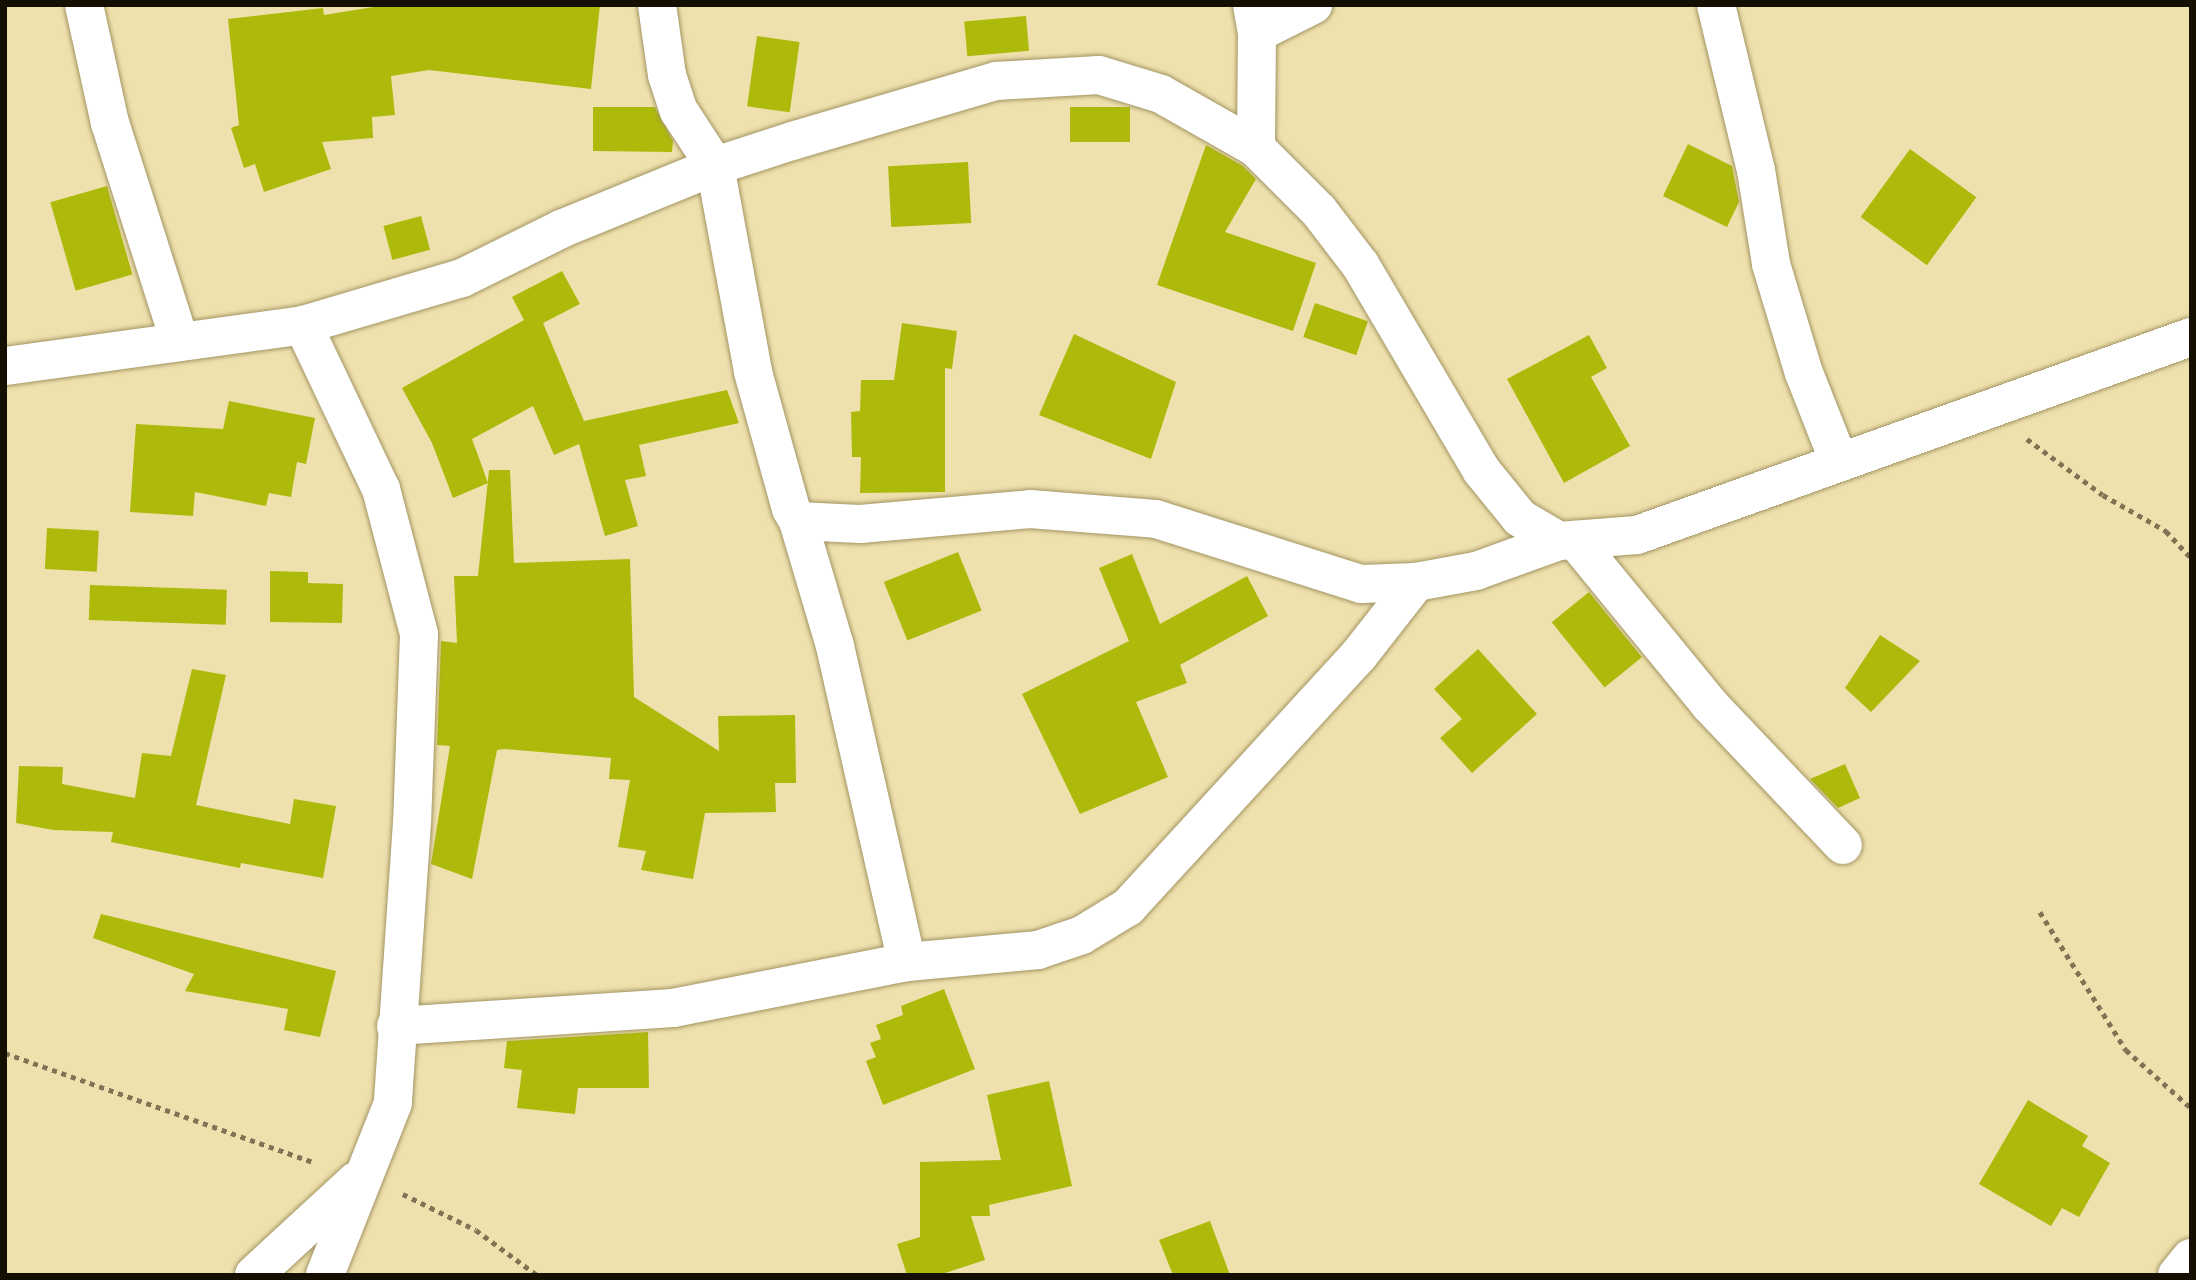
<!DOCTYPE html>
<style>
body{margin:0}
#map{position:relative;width:2196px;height:1280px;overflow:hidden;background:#efe1ad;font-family:Signika,sans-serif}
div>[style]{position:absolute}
.building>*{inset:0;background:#adba0b;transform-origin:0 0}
.path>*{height:4.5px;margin-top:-2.25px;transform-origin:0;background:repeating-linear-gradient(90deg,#7f7554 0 5px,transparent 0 10px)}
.roads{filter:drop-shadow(0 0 2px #a29564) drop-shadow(0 0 2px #a29564)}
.minor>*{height:38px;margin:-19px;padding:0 19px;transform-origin:19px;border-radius:19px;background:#fff}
span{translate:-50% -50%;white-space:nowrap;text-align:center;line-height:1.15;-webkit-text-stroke:6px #fceeba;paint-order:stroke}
.frame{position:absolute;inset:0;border:7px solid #140f00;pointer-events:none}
</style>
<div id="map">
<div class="building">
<div style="clip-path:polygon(386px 5px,600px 5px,591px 89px,429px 70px,391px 76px,395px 115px,372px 117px,373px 138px,322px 142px,331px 169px,264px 192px,255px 164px,244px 168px,231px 128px,239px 125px,228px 19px,323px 8px,324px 15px)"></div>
<div style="left:1026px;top:16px;width:35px;height:62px;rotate:85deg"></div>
<div style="left:757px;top:36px;width:43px;height:71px;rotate:8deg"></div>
<div style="clip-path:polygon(593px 107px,655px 107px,673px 141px,672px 152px,593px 151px)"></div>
<div style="left:1070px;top:107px;width:60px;height:35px"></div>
<div style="clip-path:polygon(1688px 144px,1732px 166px,1739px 202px,1727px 227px,1663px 196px)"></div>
<div style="clip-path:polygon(1206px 145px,1243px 166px,1256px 179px,1225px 232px,1316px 263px,1293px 331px,1157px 285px)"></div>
<div style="left:1910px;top:149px;width:82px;height:84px;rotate:36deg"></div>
<div style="left:968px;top:162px;width:61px;height:80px;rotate:87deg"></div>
<div style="left:107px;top:186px;width:92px;height:59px;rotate:74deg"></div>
<div style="left:421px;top:216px;width:35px;height:39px;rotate:75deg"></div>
<div style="clip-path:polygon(562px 271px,580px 304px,543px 323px,584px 421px,727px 390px,739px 423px,639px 445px,646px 476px,625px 480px,638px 526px,605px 536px,579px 444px,554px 455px,533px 406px,472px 439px,488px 483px,453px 498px,432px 443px,402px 388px,524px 320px,512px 297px)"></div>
<div style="left:1315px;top:303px;width:56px;height:36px;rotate:19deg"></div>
<div style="clip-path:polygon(902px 323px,957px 331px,952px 369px,945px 368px,945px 492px,860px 493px,861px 457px,852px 457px,851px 412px,860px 411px,861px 380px,894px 380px)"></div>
<div style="clip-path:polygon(1074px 334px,1176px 382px,1151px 459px,1039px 415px)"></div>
<div style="clip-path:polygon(1589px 335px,1607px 368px,1591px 377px,1630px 446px,1564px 483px,1507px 379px)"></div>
<div style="clip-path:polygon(229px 401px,315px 418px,306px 464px,297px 462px,291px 497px,269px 493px,266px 506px,195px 492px,193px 516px,130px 512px,136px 424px,223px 429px)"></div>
<div style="clip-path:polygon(489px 470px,510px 470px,514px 563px,630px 559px,634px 697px,719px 751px,718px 716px,795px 715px,796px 783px,775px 783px,776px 812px,705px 813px,693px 879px,641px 870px,646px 851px,618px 847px,630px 780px,609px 779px,611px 758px,505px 749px,497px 750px,472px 879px,431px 864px,450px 746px,437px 745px,441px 641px,457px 643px,454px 576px,478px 576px)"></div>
<div style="left:47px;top:528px;width:52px;height:41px;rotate:3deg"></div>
<div style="left:958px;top:552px;width:63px;height:80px;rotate:68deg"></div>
<div style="clip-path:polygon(1132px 554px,1160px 624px,1247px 576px,1268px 616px,1180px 665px,1187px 683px,1136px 702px,1168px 777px,1080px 814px,1022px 694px,1129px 641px,1099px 568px)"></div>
<div style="clip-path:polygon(270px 571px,308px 572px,308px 583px,343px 584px,342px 623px,270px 622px)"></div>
<div style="left:90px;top:585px;width:137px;height:35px;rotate:2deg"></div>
<div style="left:1589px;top:592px;width:84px;height:48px;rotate:51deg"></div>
<div style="clip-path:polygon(1880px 635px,1920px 661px,1871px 712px,1845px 688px)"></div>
<div style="clip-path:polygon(1478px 649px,1537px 714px,1472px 773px,1440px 738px,1462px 719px,1434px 689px)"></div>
<div style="clip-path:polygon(192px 669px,226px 675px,196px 805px,290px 824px,294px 799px,336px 806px,323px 878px,241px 863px,240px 868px,111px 842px,113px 832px,53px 830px,16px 823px,19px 766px,63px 767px,62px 784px,135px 798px,142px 753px,171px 756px)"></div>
<div style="clip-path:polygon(1845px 764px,1860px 798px,1838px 808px,1810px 779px)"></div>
<div style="clip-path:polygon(101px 914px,336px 971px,320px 1037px,284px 1030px,288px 1009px,185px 991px,194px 974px,93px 938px)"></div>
<div style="clip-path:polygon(944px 989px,975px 1069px,883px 1105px,866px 1061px,876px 1057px,870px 1043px,881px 1039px,876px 1025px,903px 1015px,901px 1006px)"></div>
<div style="clip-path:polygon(648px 1032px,649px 1088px,578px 1088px,575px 1114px,517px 1108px,522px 1070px,504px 1068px,507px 1041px)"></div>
<div style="clip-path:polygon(1049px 1081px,1072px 1186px,989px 1205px,990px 1216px,971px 1216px,985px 1260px,939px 1275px,907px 1275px,897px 1244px,920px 1237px,920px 1162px,1001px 1160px,987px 1095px)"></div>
<div style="clip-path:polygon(2028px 1100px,2088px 1136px,2082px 1146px,2110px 1163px,2079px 1217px,2062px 1208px,2051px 1226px,1979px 1184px)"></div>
<div style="clip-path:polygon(1210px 1221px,1230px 1275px,1173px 1275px,1159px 1240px)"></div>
</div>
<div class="path">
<div style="left:2027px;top:439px;width:94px;rotate:36.4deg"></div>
<div style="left:2103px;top:495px;width:73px;rotate:29.7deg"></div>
<div style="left:2166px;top:531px;width:37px;rotate:47deg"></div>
<div style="left:2040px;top:912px;width:163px;rotate:58.1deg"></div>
<div style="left:2126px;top:1050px;width:87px;rotate:41.7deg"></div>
<div style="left:5px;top:1053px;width:327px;rotate:19.5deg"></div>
<div style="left:403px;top:1194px;width:81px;rotate:26.3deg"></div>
<div style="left:476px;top:1230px;width:76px;rotate:36.4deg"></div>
</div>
<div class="roads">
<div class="minor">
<div style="left:84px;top:5px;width:121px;rotate:77.6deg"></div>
<div style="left:110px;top:123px;width:227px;rotate:72.3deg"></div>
<div style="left:657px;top:5px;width:71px;rotate:81.9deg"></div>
<div style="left:667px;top:75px;width:38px;rotate:72deg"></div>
<div style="left:679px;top:111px;width:66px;rotate:56.8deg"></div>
<div style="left:715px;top:166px;width:209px;rotate:79.5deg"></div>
<div style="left:753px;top:372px;width:142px;rotate:74.5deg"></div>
<div style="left:791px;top:509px;width:14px;rotate:60deg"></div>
<div style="left:798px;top:521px;width:62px;rotate:2.8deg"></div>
<div style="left:860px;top:524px;width:171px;rotate:-5deg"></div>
<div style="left:1030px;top:509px;width:126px;rotate:4.5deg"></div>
<div style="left:1156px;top:519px;width:215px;rotate:17.6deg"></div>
<div style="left:1361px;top:584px;width:55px;rotate:-2.1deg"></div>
<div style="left:1416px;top:582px;width:61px;rotate:-10.4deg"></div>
<div style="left:1476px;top:571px;width:88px;rotate:-19.9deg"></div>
<div style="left:1252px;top:5px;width:28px;rotate:80deg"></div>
<div style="left:1257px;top:33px;width:115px;rotate:90.5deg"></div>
<div style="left:1716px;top:5px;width:170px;rotate:76.4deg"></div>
<div style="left:1756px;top:170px;width:95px;rotate:80.9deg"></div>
<div style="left:1771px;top:264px;width:114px;rotate:73.2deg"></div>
<div style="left:1804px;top:373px;width:96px;rotate:68.5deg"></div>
<div style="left:1257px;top:33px;width:63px;rotate:-26.6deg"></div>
<div style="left:303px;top:325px;width:182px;rotate:64.6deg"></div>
<div style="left:381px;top:489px;width:150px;rotate:75.3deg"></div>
<div style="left:419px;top:634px;width:188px;rotate:92.1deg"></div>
<div style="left:412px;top:822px;width:282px;rotate:93.9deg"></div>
<div style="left:393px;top:1103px;width:185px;rotate:111.6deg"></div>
<div style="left:5px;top:366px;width:301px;rotate:-7.8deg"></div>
<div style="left:303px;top:325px;width:166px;rotate:-16.5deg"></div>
<div style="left:462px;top:278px;width:110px;rotate:-26.3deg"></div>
<div style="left:561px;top:229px;width:166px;rotate:-22.2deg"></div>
<div style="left:715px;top:166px;width:81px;rotate:-18deg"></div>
<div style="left:792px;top:141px;width:213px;rotate:-16.4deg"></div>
<div style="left:996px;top:81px;width:103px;rotate:-3.3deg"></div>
<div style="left:1099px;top:75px;width:65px;rotate:17deg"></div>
<div style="left:1161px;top:94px;width:109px;rotate:29.6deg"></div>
<div style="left:1256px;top:148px;width:89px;rotate:45deg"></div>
<div style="left:1319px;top:211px;width:69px;rotate:52.6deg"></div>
<div style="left:1361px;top:266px;width:237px;rotate:59.5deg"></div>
<div style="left:1481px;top:470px;width:62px;rotate:50.9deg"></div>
<div style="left:1520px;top:518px;width:45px;rotate:30.5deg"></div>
<div style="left:1559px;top:541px;width:78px;rotate:-4.4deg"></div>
<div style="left:1637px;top:535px;width:588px;rotate:-19.67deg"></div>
<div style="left:798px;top:521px;width:130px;rotate:73.5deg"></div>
<div style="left:835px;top:646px;width:324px;rotate:77.2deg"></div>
<div style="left:1575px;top:540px;width:213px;rotate:50.7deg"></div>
<div style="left:1710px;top:705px;width:193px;rotate:46.5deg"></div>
<div style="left:396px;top:1026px;width:278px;rotate:-3.7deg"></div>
<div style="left:673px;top:1008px;width:238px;rotate:-11.1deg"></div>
<div style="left:907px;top:962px;width:132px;rotate:-5.2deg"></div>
<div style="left:1038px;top:950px;width:46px;rotate:-18.8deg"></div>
<div style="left:1082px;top:935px;width:54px;rotate:-31.3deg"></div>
<div style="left:1128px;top:907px;width:342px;rotate:-47.5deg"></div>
<div style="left:1359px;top:655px;width:93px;rotate:-52deg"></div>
<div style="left:254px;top:1275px;width:139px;rotate:-42.7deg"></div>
<div style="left:2177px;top:1275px;width:22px;rotate:-51deg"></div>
</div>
</div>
<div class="frame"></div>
</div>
